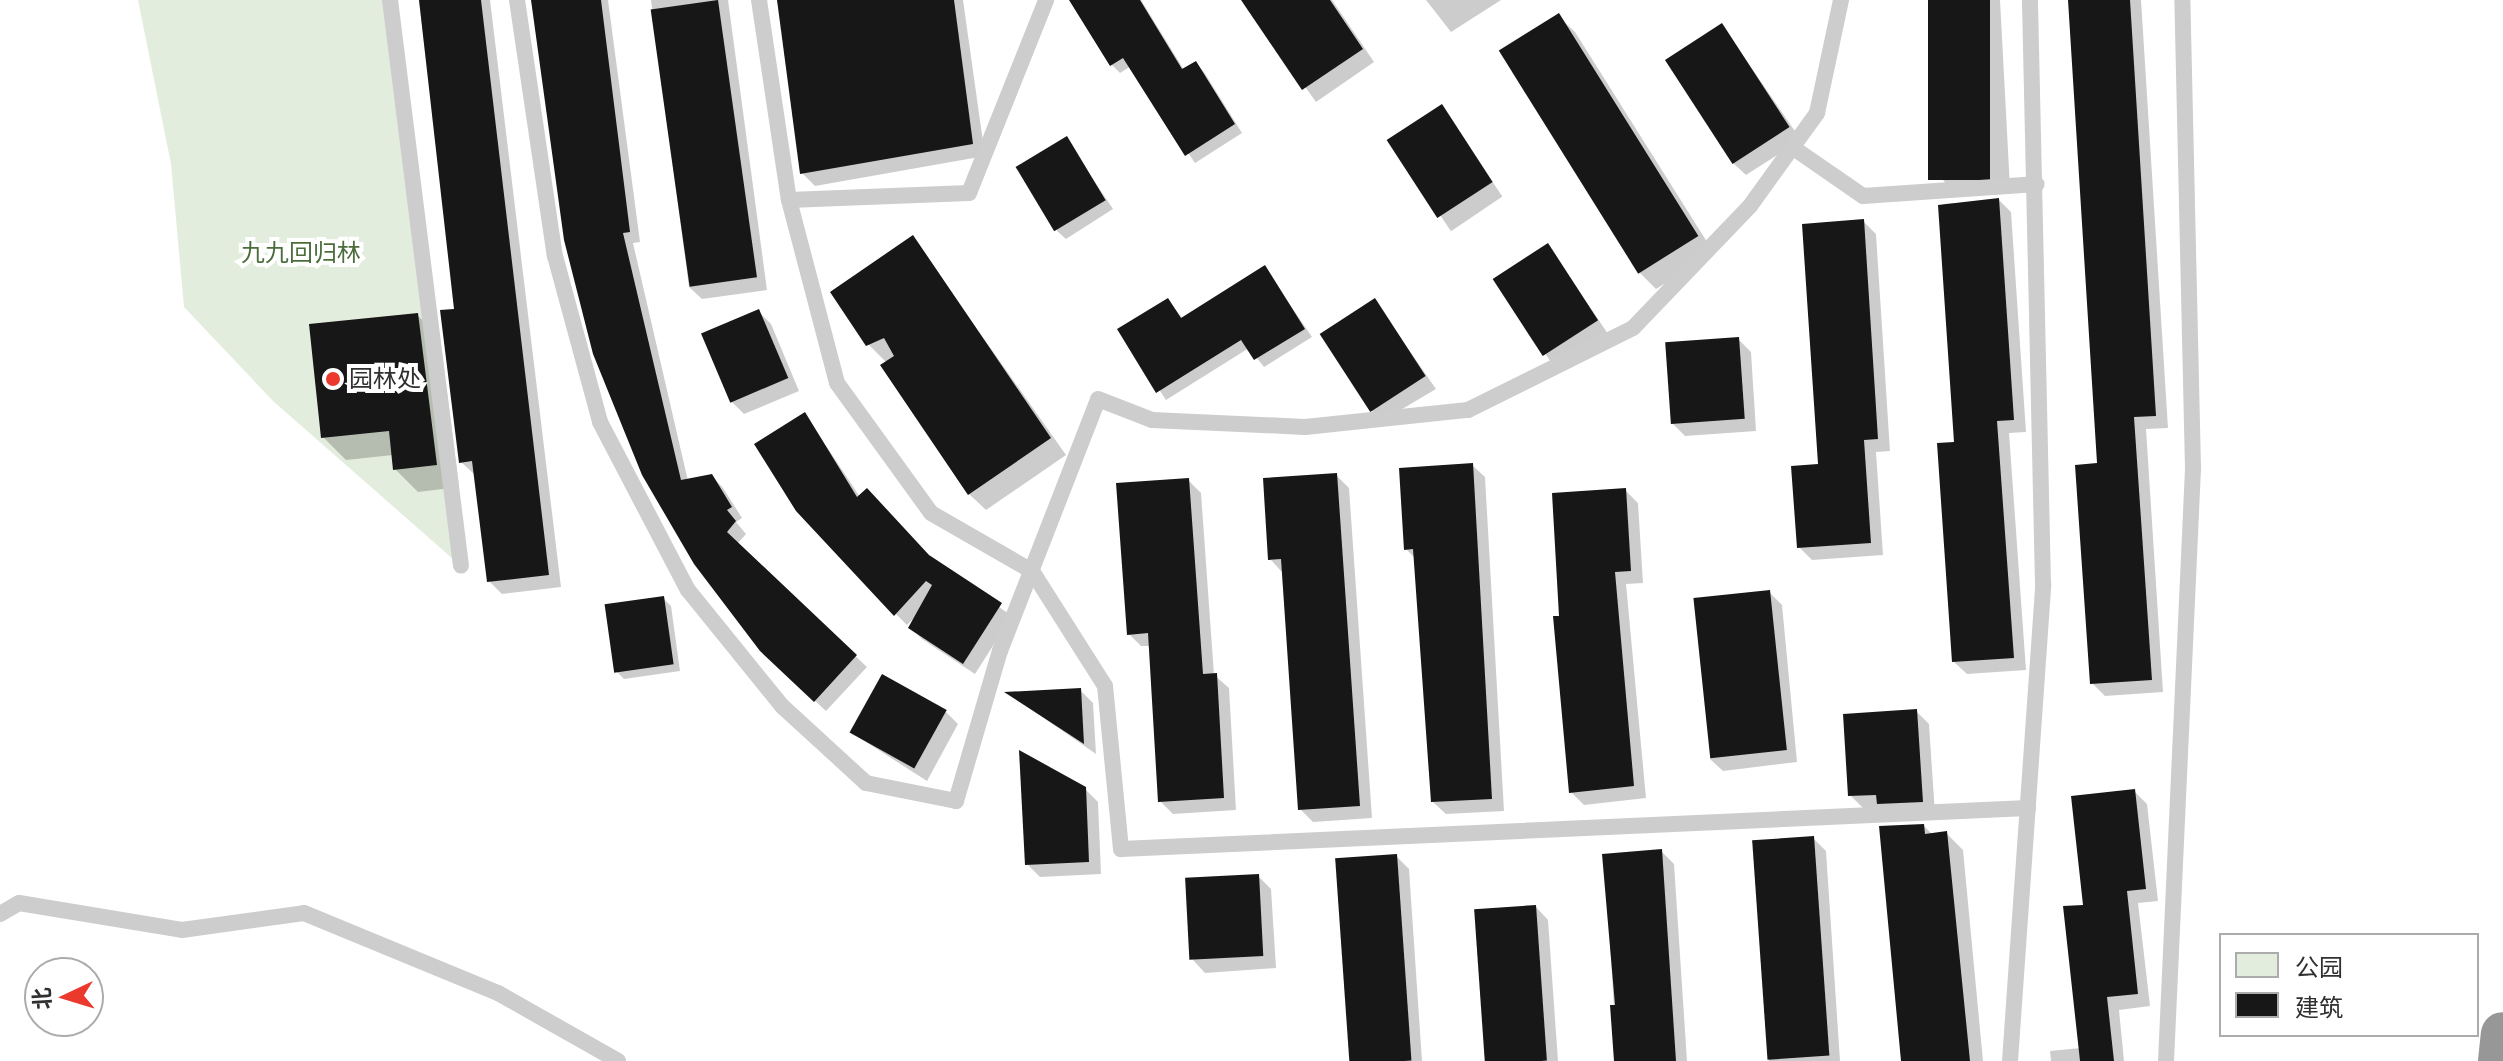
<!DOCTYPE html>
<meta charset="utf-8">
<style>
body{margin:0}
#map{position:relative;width:2503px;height:1061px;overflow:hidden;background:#fff;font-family:"Asap Condensed","Noto Sans SC",sans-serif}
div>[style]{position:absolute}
.green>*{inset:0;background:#e3eddd}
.shadow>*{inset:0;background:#0003;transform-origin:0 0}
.building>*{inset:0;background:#171717;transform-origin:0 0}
.lane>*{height:16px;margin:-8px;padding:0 8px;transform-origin:8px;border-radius:8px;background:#cdcdcd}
.highway>*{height:44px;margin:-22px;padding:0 22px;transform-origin:22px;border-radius:22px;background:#979797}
.dots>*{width:22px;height:22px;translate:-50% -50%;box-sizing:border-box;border:4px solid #fff;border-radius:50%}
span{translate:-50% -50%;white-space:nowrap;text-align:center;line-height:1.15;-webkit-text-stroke:8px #fff;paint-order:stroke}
.park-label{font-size:24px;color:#4b6d3b}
.poi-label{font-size:24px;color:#303030}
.left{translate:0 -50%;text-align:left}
.legend{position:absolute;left:2219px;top:933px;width:260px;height:104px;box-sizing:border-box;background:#fff;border:2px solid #acacac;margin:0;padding:10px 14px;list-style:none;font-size:24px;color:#303030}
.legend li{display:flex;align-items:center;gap:16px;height:40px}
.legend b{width:40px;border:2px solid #acacac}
.north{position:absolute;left:24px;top:957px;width:80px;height:80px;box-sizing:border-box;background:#fff;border:2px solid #acacac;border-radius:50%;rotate:266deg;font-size:22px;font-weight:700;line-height:32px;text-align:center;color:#303030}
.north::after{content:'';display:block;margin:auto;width:28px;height:36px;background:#eb3a2d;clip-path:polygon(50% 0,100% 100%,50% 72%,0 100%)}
</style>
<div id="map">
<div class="green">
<div style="clip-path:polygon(138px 0,390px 0,461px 566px,273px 401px,184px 307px,171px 164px)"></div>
</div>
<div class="shadow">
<div style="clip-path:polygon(419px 0,490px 0,561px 587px,502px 594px,489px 581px,474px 474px,461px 462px,456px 311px)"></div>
<div style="clip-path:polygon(533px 0,608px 0,640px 242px,633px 243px,688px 481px,712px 476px,723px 488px,742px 518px,736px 522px,746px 534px,737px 544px,867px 667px,826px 711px,773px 662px,696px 563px)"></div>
<div style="clip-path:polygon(651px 0,728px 0,767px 290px,702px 299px,689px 287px)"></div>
<div style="clip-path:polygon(778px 0,963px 0,985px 156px,815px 186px,802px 173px)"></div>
<div style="clip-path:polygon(1078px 0,1141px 0,1184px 70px,1196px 63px,1204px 72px,1242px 133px,1195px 163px,1131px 66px,1120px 73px,1112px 65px)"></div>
<div style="clip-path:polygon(1243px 0,1332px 0,1374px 62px,1316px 102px)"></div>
<div style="clip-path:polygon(1426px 0,1501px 0,1451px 32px)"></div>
<div style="clip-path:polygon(1930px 0,2000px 0,2010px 188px,1954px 192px,1942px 179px)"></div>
<div style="clip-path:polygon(2070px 0,2141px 0,2168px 428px,2146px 429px,2163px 692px,2105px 696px,2092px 683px,2099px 465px)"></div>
<div style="clip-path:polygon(1558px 16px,1575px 32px,1714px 253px,1656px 289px,1640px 273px)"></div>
<div style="clip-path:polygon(1722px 25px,1801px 140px,1746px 175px,1733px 163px)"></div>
<div style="left:1442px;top:107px;width:108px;height:62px;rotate:56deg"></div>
<div style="clip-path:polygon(1066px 139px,1113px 209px,1066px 239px,1057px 231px)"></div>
<div style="clip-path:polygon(1999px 200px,2011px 212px,2026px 432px,2009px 433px,2026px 670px,1967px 674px,1954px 662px,1956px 444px,1943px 204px)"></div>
<div style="clip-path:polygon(1863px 221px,1876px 234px,1890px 451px,1876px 452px,1883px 555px,1812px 560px,1799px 547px,1820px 466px)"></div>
<div style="clip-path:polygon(913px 238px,1066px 455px,986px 510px,969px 494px,887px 363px,868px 344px)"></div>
<div style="left:1548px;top:245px;width:108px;height:63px;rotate:56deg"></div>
<div style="clip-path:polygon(1265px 268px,1312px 337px,1264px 367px,1249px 348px,1166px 400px,1120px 330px,1168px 300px,1183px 319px)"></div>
<div style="clip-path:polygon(1375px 301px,1436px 389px,1382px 421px,1369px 408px)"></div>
<div style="clip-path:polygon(759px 312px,771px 324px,799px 391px,744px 414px,731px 401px)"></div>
<div style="clip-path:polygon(417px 315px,440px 337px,459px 487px,418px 492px,395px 469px,393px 455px,346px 460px,323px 437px)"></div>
<div style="clip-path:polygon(1738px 339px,1751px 352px,1756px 431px,1685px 436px,1672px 423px)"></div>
<div style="clip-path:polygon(805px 414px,860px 497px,930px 559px,1012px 616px,975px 674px,922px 639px,910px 628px,915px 617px,907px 625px,896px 614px)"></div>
<div style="clip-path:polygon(1472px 465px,1485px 477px,1504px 811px,1446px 814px,1433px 802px,1416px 559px,1406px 549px)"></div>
<div style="clip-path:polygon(1336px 475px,1349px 488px,1372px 818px,1313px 822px,1300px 809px,1282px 572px,1270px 559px)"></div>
<div style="clip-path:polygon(1188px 480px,1201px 493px,1214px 675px,1229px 688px,1236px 810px,1173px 814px,1160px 801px,1151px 646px,1141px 646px,1129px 634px)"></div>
<div style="clip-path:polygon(1625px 490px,1638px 503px,1643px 583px,1626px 584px,1646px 798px,1584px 805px,1571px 792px,1561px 618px)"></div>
<div style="clip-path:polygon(1769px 592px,1782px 605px,1797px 762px,1723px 771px,1710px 759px)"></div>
<div style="clip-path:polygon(663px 598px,671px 606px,680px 671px,624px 679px,615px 670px)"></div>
<div style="clip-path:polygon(1080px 690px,1093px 703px,1096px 754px,1009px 694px)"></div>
<div style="clip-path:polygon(1916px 711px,1929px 724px,1935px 814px,1863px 808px,1850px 795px)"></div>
<div style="clip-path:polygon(946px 712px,958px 724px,927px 781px,852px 733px)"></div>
<div style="clip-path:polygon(1085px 789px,1098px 802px,1101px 874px,1040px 877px,1027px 864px)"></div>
<div style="clip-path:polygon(2134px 791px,2147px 804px,2158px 901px,2138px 903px,2150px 1006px,2119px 1010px,2124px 1061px,2051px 1061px,2050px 1051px,2081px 1048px,2085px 906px)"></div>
<div style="clip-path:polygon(1924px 826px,1933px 835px,1946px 833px,1963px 850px,1983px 1061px,1903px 1061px)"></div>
<div style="clip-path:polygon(1813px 838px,1826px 851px,1840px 1061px,1769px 1061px,1754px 843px)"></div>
<div style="clip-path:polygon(1661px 851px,1674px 864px,1687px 1061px,1617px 1061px,1605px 856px)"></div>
<div style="clip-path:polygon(1396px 856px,1409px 869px,1422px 1061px,1351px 1061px)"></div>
<div style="clip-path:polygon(1258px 876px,1271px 889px,1276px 968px,1205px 973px,1193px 960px)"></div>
<div style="clip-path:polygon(1536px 907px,1548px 920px,1558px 1061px,1487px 1061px)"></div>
</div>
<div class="building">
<div style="clip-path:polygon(419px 0,481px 0,549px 575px,487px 582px,472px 461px,459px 463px,440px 310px,454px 309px)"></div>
<div style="clip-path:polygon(531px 0,601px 0,630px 232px,623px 233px,681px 480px,712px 474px,732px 507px,727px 510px,736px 521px,727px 532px,857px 655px,814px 702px,760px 651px,694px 564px,642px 475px,593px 354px,564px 240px)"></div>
<div style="left:718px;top:0;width:280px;height:68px;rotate:82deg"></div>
<div style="clip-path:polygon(777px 0,954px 0,973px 144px,800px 174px)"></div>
<div style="clip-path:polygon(1069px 0,1140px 0,1182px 69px,1196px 61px,1235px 124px,1185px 156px,1123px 58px,1110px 66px)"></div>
<div style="clip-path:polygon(1241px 0,1330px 0,1363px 49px,1302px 90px)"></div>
<div style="left:1928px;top:0;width:62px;height:180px"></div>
<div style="clip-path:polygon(2068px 0,2130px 0,2156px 416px,2134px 417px,2152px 680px,2090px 684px,2075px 465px,2097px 463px)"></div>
<div style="left:1559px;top:13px;width:263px;height:71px;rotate:58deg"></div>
<div style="left:1722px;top:23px;width:124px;height:68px;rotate:57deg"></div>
<div style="left:1442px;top:104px;width:93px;height:66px;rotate:57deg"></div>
<div style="left:1067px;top:136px;width:75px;height:60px;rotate:59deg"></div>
<div style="clip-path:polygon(1999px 198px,2014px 420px,1997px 421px,2014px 658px,1952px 662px,1937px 443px,1954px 442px,1938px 205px)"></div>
<div style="clip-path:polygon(1864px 219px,1878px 439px,1864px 440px,1871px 543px,1797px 548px,1791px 466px,1818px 464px,1802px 224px)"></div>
<div style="clip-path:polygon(913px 235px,1051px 438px,968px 495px,880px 365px,894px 356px,884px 338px,866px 346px,830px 292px)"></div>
<div style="left:1548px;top:243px;width:92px;height:66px;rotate:57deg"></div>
<div style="clip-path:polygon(1265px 265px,1305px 329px,1254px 360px,1241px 340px,1156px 393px,1117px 329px,1168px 298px,1181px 318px)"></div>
<div style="left:1375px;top:298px;width:93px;height:66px;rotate:57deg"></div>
<div style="left:759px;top:309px;width:75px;height:63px;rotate:67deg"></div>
<div style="clip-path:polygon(418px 313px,437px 465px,393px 470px,389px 431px,321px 438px,309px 324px)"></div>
<div style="left:1739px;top:337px;width:82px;height:74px;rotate:86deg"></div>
<div style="clip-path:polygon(805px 412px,857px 497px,867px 488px,929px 555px,1002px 603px,963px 664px,908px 628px,932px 585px,926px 581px,894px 616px,796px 511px,754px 444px)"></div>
<div style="clip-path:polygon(1473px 463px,1492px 799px,1431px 802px,1413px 549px,1404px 550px,1399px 468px)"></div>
<div style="clip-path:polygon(1337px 473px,1360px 806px,1298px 810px,1281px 559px,1268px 560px,1263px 478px)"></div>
<div style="clip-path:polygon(1189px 478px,1203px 674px,1217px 673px,1224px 798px,1158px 802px,1148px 633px,1127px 635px,1116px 483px)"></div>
<div style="clip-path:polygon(1626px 488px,1631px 571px,1615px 572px,1634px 786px,1569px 793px,1553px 616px,1559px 616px,1552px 493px)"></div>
<div style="left:1770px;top:590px;width:161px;height:77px;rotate:84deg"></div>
<div style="left:664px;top:596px;width:69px;height:60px;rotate:82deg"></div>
<div style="left:882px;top:674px;width:74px;height:67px;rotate:29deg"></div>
<div style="clip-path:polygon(1081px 688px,1084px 744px,1004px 692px)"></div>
<div style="clip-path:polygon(1917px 709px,1923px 802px,1877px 804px,1876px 795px,1848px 796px,1843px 714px)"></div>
<div style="clip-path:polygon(1019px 750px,1086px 787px,1089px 862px,1025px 865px)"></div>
<div style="clip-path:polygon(2135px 789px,2146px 889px,2127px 891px,2138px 994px,2107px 997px,2114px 1061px,2080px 1061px,2063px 906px,2083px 905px,2071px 796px)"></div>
<div style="clip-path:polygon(1924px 824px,1925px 834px,1947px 831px,1970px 1061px,1901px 1061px,1879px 826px)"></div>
<div style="left:1814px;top:836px;width:220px;height:62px;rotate:86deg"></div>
<div style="clip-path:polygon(1662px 849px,1676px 1061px,1614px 1061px,1610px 1005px,1615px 1005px,1602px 854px)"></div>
<div style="left:1397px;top:854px;width:207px;height:62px;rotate:86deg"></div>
<div style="left:1259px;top:874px;width:82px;height:74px;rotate:87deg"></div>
<div style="left:1536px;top:905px;width:156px;height:62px;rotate:86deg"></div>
</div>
<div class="lane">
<div style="left:390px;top:0;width:570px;rotate:82.85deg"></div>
<div style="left:517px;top:0;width:259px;rotate:81.6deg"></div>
<div style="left:555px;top:256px;width:172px;rotate:74.8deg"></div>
<div style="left:600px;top:422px;width:190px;rotate:62.4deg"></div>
<div style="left:688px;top:590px;width:149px;rotate:51deg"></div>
<div style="left:782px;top:706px;width:114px;rotate:42.5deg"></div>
<div style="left:866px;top:783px;width:92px;rotate:11.3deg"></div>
<div style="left:956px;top:801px;width:156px;rotate:-73.7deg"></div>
<div style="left:1000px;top:651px;width:270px;rotate:-68.7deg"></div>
<div style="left:1098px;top:399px;width:58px;rotate:21.3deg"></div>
<div style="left:1152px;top:420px;width:153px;rotate:2.6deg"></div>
<div style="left:1305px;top:427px;width:164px;rotate:-6deg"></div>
<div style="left:1468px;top:410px;width:184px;rotate:-26.4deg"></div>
<div style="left:1633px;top:328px;width:169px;rotate:-46.2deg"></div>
<div style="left:1750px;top:206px;width:115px;rotate:-54.2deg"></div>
<div style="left:1817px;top:113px;width:116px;rotate:-78deg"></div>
<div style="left:759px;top:0;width:202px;rotate:81.5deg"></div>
<div style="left:789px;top:200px;width:189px;rotate:75.3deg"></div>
<div style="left:837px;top:383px;width:160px;rotate:54.1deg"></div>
<div style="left:931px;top:513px;width:116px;rotate:29.9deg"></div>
<div style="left:1032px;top:571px;width:136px;rotate:57.6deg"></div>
<div style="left:1105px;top:686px;width:164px;rotate:84.4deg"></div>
<div style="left:1121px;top:849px;width:908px;rotate:-2.59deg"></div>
<div style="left:1792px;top:147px;width:86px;rotate:34.6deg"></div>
<div style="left:1863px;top:196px;width:174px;rotate:-3.9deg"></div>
<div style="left:789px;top:200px;width:180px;rotate:-2.2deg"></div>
<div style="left:969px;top:193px;width:208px;rotate:-68.2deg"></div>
<div style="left:0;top:914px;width:22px;rotate:-30deg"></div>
<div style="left:19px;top:903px;width:165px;rotate:9.4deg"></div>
<div style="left:182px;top:930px;width:123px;rotate:-7.9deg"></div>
<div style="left:304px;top:913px;width:210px;rotate:22.4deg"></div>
<div style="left:498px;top:993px;width:138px;rotate:29.5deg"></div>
<div style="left:2010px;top:1061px;width:478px;rotate:-86deg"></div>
<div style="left:2043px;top:584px;width:584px;rotate:-91.28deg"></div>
<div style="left:2166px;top:1061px;width:593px;rotate:-87.39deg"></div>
<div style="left:2193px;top:469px;width:469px;rotate:-91.3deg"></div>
</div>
<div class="highway">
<div style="left:2500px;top:1061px;width:27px;rotate:-84deg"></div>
</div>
<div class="dots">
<div style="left:333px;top:379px;background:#eb3a2d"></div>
</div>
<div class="park-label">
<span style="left:301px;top:253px">九九回归林</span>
</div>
<div class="poi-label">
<span class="left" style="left:349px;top:379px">园林处</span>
</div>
<ul class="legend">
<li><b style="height:22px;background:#e3eddd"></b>公园</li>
<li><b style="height:22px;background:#171717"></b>建筑</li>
</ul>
<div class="north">北</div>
</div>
